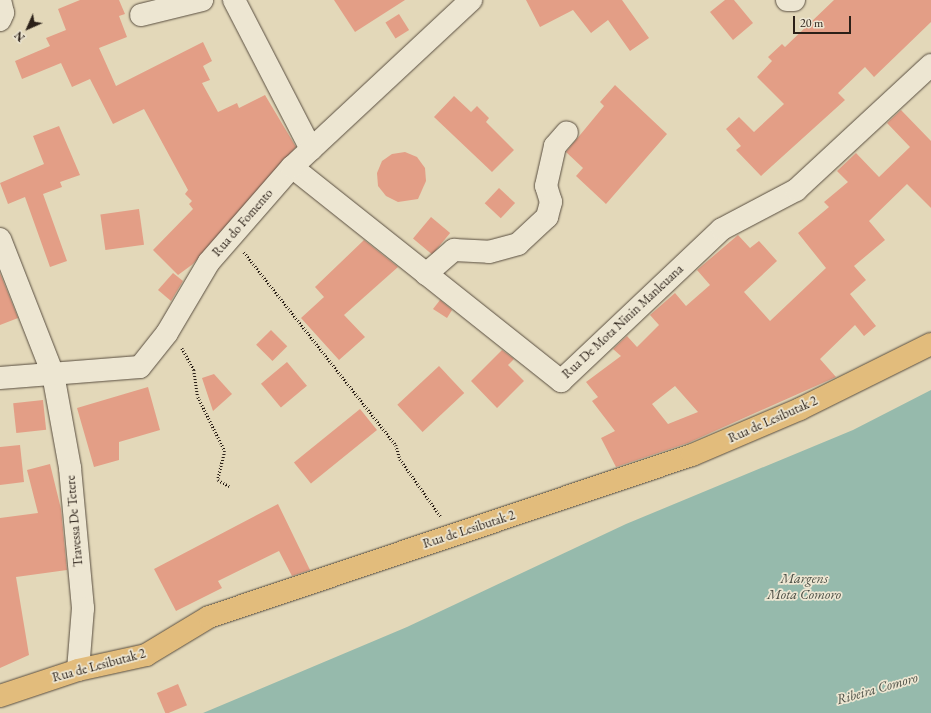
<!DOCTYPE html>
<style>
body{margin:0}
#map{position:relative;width:931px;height:713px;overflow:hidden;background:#e3d8b9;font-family:"EB Garamond",serif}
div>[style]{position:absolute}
.water>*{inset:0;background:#96baac}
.building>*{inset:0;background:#e39e86;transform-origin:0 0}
.path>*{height:2.5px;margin-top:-1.25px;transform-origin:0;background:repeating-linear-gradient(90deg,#2b2018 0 1px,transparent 0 3px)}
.roads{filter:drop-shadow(0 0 1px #594e40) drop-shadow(0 0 1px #594e40)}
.minor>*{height:22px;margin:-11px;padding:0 11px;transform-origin:11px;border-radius:11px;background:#ede6d2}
.tertiary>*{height:22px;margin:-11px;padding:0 11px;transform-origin:11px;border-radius:11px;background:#ede6d2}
.primary>*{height:22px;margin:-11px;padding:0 11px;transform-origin:11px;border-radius:11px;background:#e2bc7c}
span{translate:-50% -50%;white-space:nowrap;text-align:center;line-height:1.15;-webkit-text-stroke:3.5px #ede6d2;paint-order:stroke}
.street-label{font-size:13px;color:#2b2018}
.water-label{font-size:14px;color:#4b4e44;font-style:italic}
.north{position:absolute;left:8px;top:8px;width:40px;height:40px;-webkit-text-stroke:3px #ede6d2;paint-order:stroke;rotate:225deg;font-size:11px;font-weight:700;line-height:16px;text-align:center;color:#2b2018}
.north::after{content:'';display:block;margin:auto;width:14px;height:18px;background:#2b2018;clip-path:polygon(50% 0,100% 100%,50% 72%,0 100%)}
.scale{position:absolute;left:793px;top:16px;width:58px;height:18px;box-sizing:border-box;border:2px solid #2b2018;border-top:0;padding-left:5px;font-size:12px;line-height:14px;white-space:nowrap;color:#2b2018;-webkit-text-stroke:3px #ede6d2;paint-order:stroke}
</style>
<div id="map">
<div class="water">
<div style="clip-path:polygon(931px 390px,931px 713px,203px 713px,407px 627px,626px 524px,853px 430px)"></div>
</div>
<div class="building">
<div style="clip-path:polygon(80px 0,119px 0,125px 14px,119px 16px,127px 37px,99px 48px,116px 86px,203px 42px,212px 61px,203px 66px,210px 80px,202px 83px,218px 112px,237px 103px,239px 108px,265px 95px,296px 147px,193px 264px,178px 275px,153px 250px,193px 209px,189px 204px,192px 201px,185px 194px,188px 190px,144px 109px,113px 124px,90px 79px,72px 87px,61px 63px,22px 79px,15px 61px,50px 46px,46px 38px,66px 30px,58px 9px)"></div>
<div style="clip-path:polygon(334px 0,405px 0,355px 32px)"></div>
<div style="clip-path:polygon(526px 0,622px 0,649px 38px,630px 51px,608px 20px,591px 33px,573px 10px,540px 27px)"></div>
<div style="clip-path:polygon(725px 0,734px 0,753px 23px,733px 40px,710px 12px)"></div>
<div style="clip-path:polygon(834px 0,931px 0,931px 22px,874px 77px,865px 67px,838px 93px,845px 100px,761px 176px,736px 150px,741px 146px,726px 129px,739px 117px,754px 132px,784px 104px,757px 77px,772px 61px,768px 57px,782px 44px,785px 47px)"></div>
<div style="left:399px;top:14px;width:19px;height:16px;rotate:58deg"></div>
<div style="clip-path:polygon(615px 85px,667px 134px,606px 204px,576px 176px,583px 168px,566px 152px,604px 106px,600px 102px)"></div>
<div style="clip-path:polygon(454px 96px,471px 112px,477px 106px,489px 118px,486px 122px,514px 150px,492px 172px,434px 117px)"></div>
<div style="clip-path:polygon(evenodd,901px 110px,931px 141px,931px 208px,907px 184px,869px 221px,885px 240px,854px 266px,866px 280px,850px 294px,876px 326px,864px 336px,855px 325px,820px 359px,836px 377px,688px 443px,616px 467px,601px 438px,615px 431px,592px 401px,598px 397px,586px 382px,621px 356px,613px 349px,627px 336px,637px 347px,659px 325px,650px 315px,675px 293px,686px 306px,710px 285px,697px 270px,738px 235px,750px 248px,759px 241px,777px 261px,744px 292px,770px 321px,826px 268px,798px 233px,829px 207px,824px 202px,848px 182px,837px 171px,856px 153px,879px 177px,910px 147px,887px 123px,901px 110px,675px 386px,698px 412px,668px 424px,652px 404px,675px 386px)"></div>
<div style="clip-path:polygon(59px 126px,80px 175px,60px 182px,62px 187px,43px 194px,67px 261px,50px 267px,25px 197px,8px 204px,0 183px,44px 164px,33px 136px)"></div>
<div style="clip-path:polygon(405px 152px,417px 157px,425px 168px,426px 181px,418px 199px,398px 202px,386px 196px,378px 186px,377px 173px,382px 161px,392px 154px)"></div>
<div style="left:499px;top:188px;width:22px;height:21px;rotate:43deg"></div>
<div style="left:139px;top:209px;width:36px;height:39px;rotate:82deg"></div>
<div style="left:431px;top:217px;width:25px;height:28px;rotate:40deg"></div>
<div style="clip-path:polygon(364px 240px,398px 267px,344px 315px,365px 337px,339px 360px,301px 318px,324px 297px,315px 287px)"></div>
<div style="clip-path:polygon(0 273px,18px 318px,0 325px)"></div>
<div style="clip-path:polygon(173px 273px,183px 281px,171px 301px,158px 290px)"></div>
<div style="clip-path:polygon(440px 300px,452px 310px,447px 318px,433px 309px)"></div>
<div style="left:271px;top:330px;width:23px;height:21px;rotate:45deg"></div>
<div style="clip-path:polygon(502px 350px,514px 359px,508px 365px,524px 381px,497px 408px,471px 381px)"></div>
<div style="left:287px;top:362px;width:31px;height:34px;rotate:50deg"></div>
<div style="left:439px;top:366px;width:37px;height:57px;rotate:47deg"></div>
<div style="clip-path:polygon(214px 374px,232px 394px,213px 411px,202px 378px)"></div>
<div style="clip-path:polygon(148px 387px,160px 430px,119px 442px,119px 460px,94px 467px,77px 408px)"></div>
<div style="left:43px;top:400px;width:30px;height:30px;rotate:84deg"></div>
<div style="left:360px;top:409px;width:27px;height:85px;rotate:51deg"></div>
<div style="clip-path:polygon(20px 445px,24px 482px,0 485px,0 447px)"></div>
<div style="clip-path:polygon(50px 464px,61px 509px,67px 570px,16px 577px,29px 655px,0 668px,0 518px,38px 513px,27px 470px)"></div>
<div style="clip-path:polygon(278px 504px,310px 570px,292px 576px,279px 551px,218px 581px,222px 588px,176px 611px,154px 569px)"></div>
<div style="left:178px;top:684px;width:23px;height:23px;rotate:67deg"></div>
</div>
<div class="path">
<div style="left:244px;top:252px;width:246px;rotate:51.8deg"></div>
<div style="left:396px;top:445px;width:15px;rotate:74deg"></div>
<div style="left:400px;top:459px;width:71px;rotate:54.7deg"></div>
<div style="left:182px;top:348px;width:25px;rotate:61deg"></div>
<div style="left:194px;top:370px;width:27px;rotate:82deg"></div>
<div style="left:198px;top:397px;width:60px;rotate:63.4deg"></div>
<div style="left:225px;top:451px;width:30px;rotate:104deg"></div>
<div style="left:218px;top:480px;width:13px;rotate:29deg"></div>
</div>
<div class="roads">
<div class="minor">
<div style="left:234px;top:0;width:168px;rotate:62.7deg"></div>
<div style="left:787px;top:0;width:7px"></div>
<div style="left:141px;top:15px;width:63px;rotate:-13.8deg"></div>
<div style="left:0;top:20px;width:8px;rotate:-67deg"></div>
<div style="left:3px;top:13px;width:13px;rotate:-103deg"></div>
<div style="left:292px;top:167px;width:344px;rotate:38.5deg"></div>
<div style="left:561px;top:381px;width:221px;rotate:-43.4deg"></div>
<div style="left:722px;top:229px;width:84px;rotate:-27.8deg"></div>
<div style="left:796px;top:190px;width:184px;rotate:-42.8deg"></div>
<div style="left:0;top:239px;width:145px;rotate:68.6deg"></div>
<div style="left:53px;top:374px;width:96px;rotate:79.7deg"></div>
<div style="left:70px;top:468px;width:141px;rotate:84.7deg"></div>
<div style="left:83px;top:608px;width:62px;rotate:94.6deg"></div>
<div style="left:426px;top:274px;width:37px;rotate:-41deg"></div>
<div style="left:454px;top:250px;width:35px;rotate:3deg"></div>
<div style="left:489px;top:252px;width:30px;rotate:-15deg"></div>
<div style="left:518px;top:244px;width:40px;rotate:-43deg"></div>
<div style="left:547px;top:217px;width:16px;rotate:-75deg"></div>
<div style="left:551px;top:202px;width:17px;rotate:-107deg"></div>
<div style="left:546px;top:186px;width:41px;rotate:-77.3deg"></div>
<div style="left:555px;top:146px;width:18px;rotate:-49deg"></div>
</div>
<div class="tertiary">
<div style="left:0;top:378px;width:140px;rotate:-4.5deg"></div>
<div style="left:140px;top:367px;width:43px;rotate:-51.5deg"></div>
<div style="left:167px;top:333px;width:82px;rotate:-59.4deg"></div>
<div style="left:209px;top:262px;width:126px;rotate:-48.9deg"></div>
<div style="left:292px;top:167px;width:245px;rotate:-43deg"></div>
</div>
<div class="primary">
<div style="left:0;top:696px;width:82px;rotate:-18.4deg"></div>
<div style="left:78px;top:670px;width:70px;rotate:-12.4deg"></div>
<div style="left:146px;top:655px;width:74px;rotate:-31.1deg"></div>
<div style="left:209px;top:617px;width:509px;rotate:-18.54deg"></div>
<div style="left:692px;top:455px;width:117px;rotate:-23.1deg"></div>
<div style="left:800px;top:409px;width:146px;rotate:-26.4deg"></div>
</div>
</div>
<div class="street-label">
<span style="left:243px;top:223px;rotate:-49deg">Rua do Fomento</span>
<span style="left:623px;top:322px;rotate:-43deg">Rua De Mota Ninin Manleuana</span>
<span style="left:773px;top:420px;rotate:-24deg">Rua de Lesibutak 2</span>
<span style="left:75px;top:521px;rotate:-95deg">Travessa De Tetere</span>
<span style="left:469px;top:530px;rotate:-18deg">Rua de Lesibutak 2</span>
<span style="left:99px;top:666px;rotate:-15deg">Rua de Lesibutak 2</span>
</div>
<div class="water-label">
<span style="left:804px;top:586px">Margens<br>Mota Comoro</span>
<span style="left:877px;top:688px;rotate:-16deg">Ribeira Comoro</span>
</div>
<div class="north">N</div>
<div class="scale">20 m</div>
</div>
